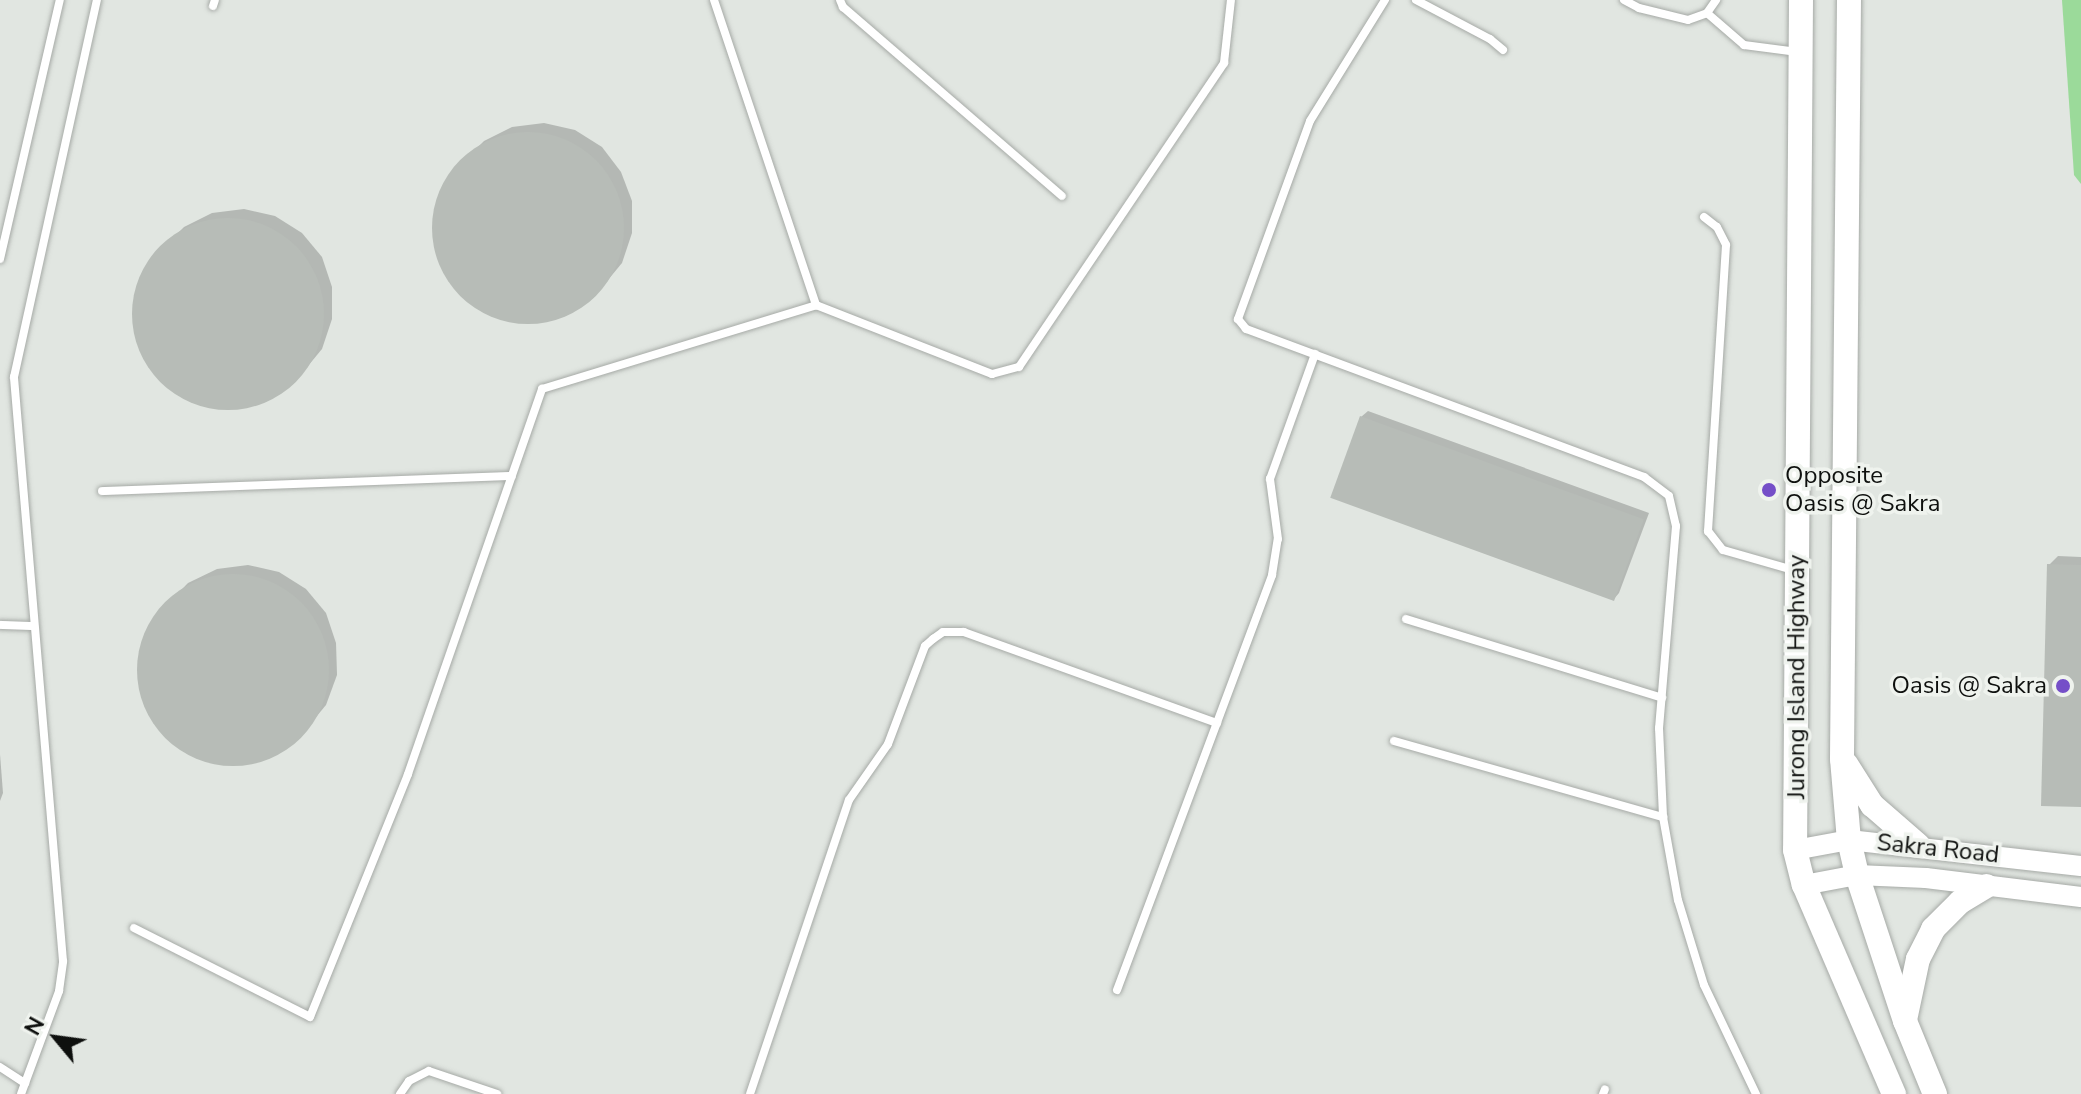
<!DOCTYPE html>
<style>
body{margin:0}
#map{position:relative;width:2081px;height:1094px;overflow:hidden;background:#e1e6e1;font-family:"Nunito Sans",sans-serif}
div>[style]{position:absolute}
.water>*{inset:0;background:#9bda9a}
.shadow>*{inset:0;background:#0003}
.building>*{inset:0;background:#b7bcb7;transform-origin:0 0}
.round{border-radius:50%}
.roads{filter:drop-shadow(0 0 2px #a6aaa6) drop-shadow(0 0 2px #a6aaa6)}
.service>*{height:8px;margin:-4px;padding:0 4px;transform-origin:4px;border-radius:4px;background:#fff}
.tertiary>*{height:20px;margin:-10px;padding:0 10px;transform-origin:10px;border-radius:10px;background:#fff}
.primary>*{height:24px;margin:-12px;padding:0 12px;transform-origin:12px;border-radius:12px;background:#fff}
.dots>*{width:22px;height:22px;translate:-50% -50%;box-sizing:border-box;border:4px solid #eff3ee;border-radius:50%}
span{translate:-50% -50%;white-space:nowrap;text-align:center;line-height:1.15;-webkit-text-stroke:7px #eff3ee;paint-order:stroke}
.poi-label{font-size:24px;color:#0e100e}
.left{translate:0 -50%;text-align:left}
.right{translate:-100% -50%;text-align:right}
.street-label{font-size:24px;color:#0e100e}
.north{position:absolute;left:16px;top:998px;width:80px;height:80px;-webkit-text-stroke:6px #eff3ee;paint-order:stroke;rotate:299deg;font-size:22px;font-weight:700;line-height:32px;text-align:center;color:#0e100e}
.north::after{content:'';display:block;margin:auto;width:28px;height:36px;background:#0e100e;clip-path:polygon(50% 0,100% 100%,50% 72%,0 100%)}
</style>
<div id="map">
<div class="water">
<div style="clip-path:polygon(2062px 0,2081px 0,2081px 184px,2074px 175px)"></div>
</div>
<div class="shadow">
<div style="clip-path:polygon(544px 123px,575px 130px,602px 147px,621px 172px,632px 201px,632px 233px,622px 263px,593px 298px,567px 315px,537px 323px,506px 321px,478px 309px,455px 289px,440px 262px,434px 232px,438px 202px,451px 174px,484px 141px,512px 127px)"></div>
<div style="clip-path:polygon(244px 209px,275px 216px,302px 233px,322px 257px,332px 287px,332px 319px,322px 349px,293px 384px,267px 401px,237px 409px,206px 407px,178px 395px,155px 375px,140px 348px,134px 318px,138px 288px,151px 260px,184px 227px,212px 213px)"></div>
<div style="clip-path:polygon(1368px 411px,1649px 513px,1619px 593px,1613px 600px,1361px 417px)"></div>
<div style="clip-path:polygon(2058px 556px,2081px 557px,2081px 805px,2049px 565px)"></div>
<div style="clip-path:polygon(248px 565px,279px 572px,306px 589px,326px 613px,336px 643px,337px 675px,326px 705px,297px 740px,271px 757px,241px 765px,211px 763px,183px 751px,160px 731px,144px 705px,138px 674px,142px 644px,156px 616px,188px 583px,217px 569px)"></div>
<div style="clip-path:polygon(0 754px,3px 793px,0 801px)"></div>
</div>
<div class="building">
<div class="round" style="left:432px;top:132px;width:192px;height:192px"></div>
<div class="round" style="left:132px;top:218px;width:192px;height:192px"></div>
<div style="left:1360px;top:416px;width:302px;height:87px;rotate:20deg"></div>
<div style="clip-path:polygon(2047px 564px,2081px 565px,2081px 807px,2041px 806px)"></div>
<div class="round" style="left:137px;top:574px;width:192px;height:192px"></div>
</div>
<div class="roads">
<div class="service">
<div style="left:714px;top:0;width:322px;rotate:71.5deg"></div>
<div style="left:840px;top:0;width:8px;rotate:67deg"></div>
<div style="left:843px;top:7px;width:289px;rotate:40.8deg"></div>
<div style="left:1385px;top:0;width:142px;rotate:121.8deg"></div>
<div style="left:1310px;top:121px;width:211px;rotate:110deg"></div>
<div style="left:1238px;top:319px;width:13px;rotate:51deg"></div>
<div style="left:1246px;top:329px;width:425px;rotate:20.4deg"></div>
<div style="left:1644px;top:477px;width:31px;rotate:37deg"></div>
<div style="left:1669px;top:496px;width:31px;rotate:77deg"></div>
<div style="left:1676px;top:526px;width:203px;rotate:94.8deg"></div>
<div style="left:1659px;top:728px;width:89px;rotate:87.4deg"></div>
<div style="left:1663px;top:817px;width:84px;rotate:79.8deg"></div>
<div style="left:1678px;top:900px;width:89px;rotate:73deg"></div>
<div style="left:1704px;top:985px;width:121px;rotate:64.5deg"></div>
<div style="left:1416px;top:0;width:84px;rotate:27.8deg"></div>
<div style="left:1490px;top:39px;width:17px;rotate:40deg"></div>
<div style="left:1624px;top:0;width:17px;rotate:28deg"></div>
<div style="left:1639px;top:8px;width:50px;rotate:13.8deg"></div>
<div style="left:1688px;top:20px;width:20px;rotate:-20deg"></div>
<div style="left:1707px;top:13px;width:16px;rotate:-55deg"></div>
<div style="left:213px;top:6px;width:6px;rotate:-72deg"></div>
<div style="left:1707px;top:13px;width:49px;rotate:40.9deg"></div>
<div style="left:1744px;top:45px;width:54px;rotate:7.4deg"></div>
<div style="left:1704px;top:217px;width:16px;rotate:38deg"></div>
<div style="left:1717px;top:227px;width:20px;rotate:63deg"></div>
<div style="left:1726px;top:245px;width:287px;rotate:93.6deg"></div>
<div style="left:1708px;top:531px;width:24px;rotate:52deg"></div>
<div style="left:1723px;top:550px;width:73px;rotate:15.9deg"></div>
<div style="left:0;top:259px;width:266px;rotate:-77deg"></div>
<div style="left:102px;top:491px;width:410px;rotate:-2.1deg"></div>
<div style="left:1406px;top:619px;width:268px;rotate:17.1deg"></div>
<div style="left:0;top:625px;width:34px;rotate:2deg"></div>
<div style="left:1394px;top:741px;width:280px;rotate:15.8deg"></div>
<div style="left:134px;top:928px;width:197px;rotate:26.8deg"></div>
<div style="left:310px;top:1017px;width:262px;rotate:-68deg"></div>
<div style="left:408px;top:774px;width:408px;rotate:-70.8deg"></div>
<div style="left:542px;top:389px;width:287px;rotate:-17deg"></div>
<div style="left:816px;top:305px;width:189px;rotate:21.4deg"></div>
<div style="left:992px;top:374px;width:28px;rotate:-15deg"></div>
<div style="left:1019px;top:367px;width:367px;rotate:-56deg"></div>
<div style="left:1224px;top:63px;width:63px;rotate:-83.7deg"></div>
<div style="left:1117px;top:990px;width:443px;rotate:-69.5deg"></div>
<div style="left:1272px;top:575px;width:36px;rotate:-81deg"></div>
<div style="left:1278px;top:539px;width:61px;rotate:-97.6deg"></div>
<div style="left:1270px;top:479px;width:133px;rotate:-70.2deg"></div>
<div style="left:0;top:1067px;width:30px;rotate:33deg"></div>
<div style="left:21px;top:1094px;width:110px;rotate:-69.7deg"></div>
<div style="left:59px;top:991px;width:30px;rotate:-82deg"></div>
<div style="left:63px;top:961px;width:586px;rotate:-94.8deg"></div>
<div style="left:14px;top:377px;width:386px;rotate:-77.6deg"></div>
<div style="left:400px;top:1094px;width:16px;rotate:-55deg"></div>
<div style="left:409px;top:1081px;width:22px;rotate:-27deg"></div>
<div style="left:429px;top:1071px;width:72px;rotate:18.7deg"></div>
<div style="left:750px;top:1094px;width:310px;rotate:-71.4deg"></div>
<div style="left:849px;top:800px;width:68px;rotate:-55.1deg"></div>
<div style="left:888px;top:744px;width:105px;rotate:-69.3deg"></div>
<div style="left:925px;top:646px;width:11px;rotate:-41deg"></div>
<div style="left:933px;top:639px;width:12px;rotate:-35deg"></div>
<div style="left:943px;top:632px;width:21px"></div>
<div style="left:964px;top:632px;width:269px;rotate:19.8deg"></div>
<div style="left:1603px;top:1094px;width:5px;rotate:-68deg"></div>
</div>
<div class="tertiary">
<div style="left:1795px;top:850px;width:55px;rotate:-10.5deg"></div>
<div style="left:1849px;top:840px;width:233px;rotate:6.4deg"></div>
<div style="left:1804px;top:885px;width:54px;rotate:-10.7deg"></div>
<div style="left:1857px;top:875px;width:69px;rotate:2.5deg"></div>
<div style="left:1926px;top:878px;width:156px;rotate:7deg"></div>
</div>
<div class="primary">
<div style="left:1801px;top:0;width:850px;rotate:90.4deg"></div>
<div style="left:1795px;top:850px;width:36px;rotate:76deg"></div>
<div style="left:1804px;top:885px;width:228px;rotate:66.7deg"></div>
<div style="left:1849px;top:0;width:759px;rotate:90.53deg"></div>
<div style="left:1842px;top:759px;width:81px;rotate:85.1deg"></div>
<div style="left:1849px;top:840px;width:36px;rotate:77deg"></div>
<div style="left:1857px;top:875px;width:154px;rotate:71.8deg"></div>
<div style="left:1905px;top:1021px;width:79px;rotate:67.7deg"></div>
<div style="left:1846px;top:764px;width:49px;rotate:57.6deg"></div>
<div style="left:1872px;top:805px;width:61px;rotate:41deg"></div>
<div style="left:1905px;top:1020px;width:62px;rotate:-78deg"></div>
<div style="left:1918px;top:959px;width:34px;rotate:-63deg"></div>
<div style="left:1933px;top:929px;width:38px;rotate:-45deg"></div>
<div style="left:1960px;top:902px;width:31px;rotate:-31deg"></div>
</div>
</div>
<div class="dots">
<div style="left:1769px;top:490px;background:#754fc8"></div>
<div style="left:2063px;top:686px;background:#754fc8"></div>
</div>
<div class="poi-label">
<span class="left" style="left:1785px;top:490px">Opposite<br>Oasis @ Sakra</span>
<span class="right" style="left:2047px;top:686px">Oasis @ Sakra</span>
</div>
<div class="street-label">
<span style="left:1797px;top:677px;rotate:-90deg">Jurong Island Highway</span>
<span style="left:1938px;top:849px;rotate:6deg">Sakra Road</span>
</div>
<div class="north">N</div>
</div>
